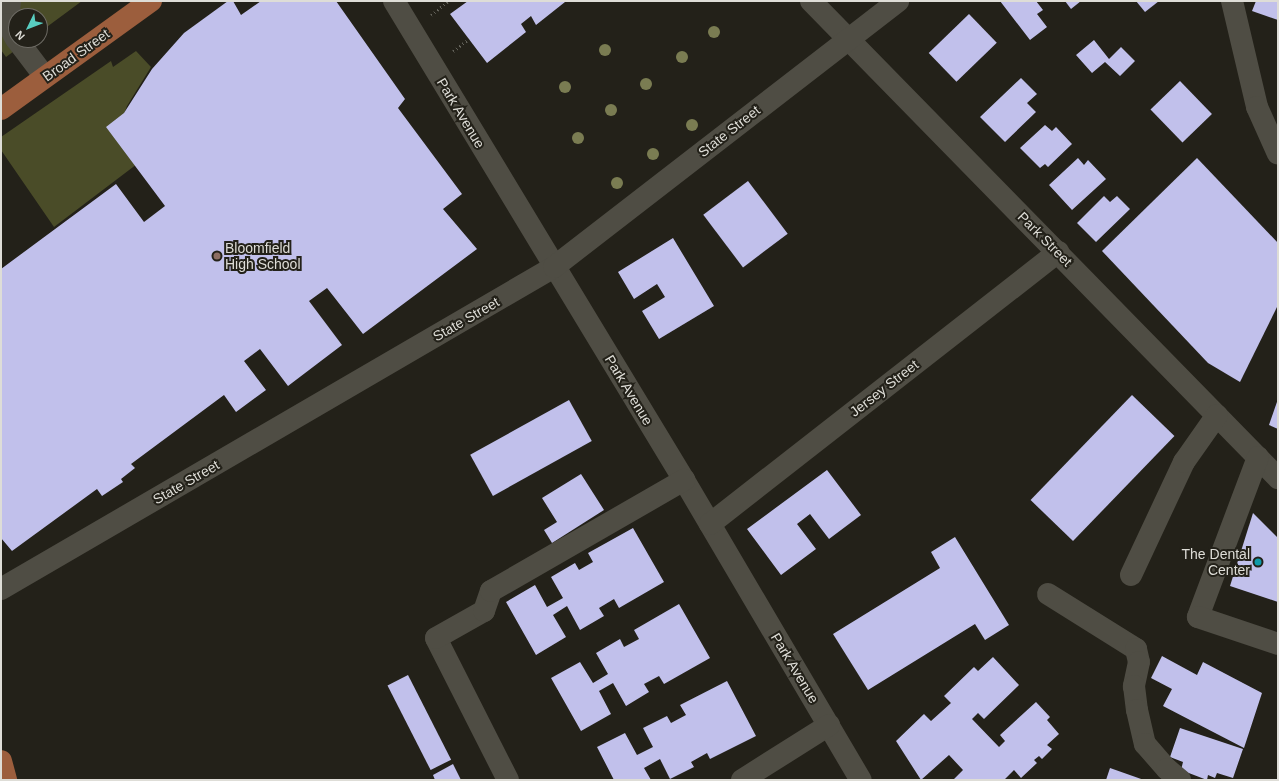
<!DOCTYPE html>
<style>
body{margin:0}
#map{position:relative;width:1279px;height:781px;overflow:hidden;background:#232119;font-family:Arial,sans-serif}
div>[style]{position:absolute}
.green>*{inset:0;background:#4a4c28}
.building>*{inset:0;background:#c1c0eb;transform-origin:0 0}
.path>*{height:2.5px;margin-top:-1.25px;transform-origin:0;background:repeating-linear-gradient(90deg,#64635b 0 1px,transparent 0 4px)}
.minor>*{height:22px;margin:-11px;padding:0 11px;transform-origin:11px;border-radius:11px;background:#4f4d44}
.major>*{height:22px;margin:-11px;padding:0 11px;transform-origin:11px;border-radius:11px;background:#9c5e3d}
.trees>*{width:12px;height:12px;margin:-6px;border-radius:50%;background:#7a7c52}
.dots>*{width:11px;height:11px;translate:-50% -50%;box-sizing:border-box;border:2px solid #232119;border-radius:50%}
span{translate:-50% -50%;white-space:nowrap;text-align:center;line-height:1.15;-webkit-text-stroke:4px #232119;paint-order:stroke}
.street-label{font-size:14px;color:#deddd7}
.poi-label{font-size:14px;color:#deddd7}
.left{translate:0 -50%;text-align:left}
.right{translate:-100% -50%;text-align:right}
.frame{position:absolute;inset:0;border:2px solid #deddd7;pointer-events:none}
.north{position:absolute;left:8px;top:8px;width:40px;height:40px;box-sizing:border-box;background:#232119;border:1px solid #6e6c65;border-radius:50%;rotate:227deg;font-size:11px;font-weight:700;line-height:16px;text-align:center;color:#deddd7}
.north::after{content:'';display:block;margin:auto;width:14px;height:18px;background:#58cec1;clip-path:polygon(50% 0,100% 100%,50% 72%,0 100%)}
</style>
<div id="map">
<div class="green">
<div style="clip-path:polygon(1px 1px,82px 1px,40px 32px,40px 16px,16px 16px,29px 40px,6px 57px,1px 50px)"></div>
<div style="clip-path:polygon(136px 51px,151px 67px,127px 106px,118px 130px,141px 161px,54px 227px,1px 150px,1px 137px,111px 61px,113px 67px)"></div>
</div>
<div class="building">
<div style="clip-path:polygon(228px 1px,233px 1px,241px 15px,261px 1px,336px 1px,405px 99px,398px 108px,462px 194px,443px 209px,477px 249px,363px 334px,327px 288px,309px 301px,342px 345px,288px 386px,260px 349px,244px 361px,266px 390px,236px 412px,224px 395px,131px 464px,135px 468px,121px 479px,123px 482px,102px 496px,97px 489px,12px 551px,1px 538px,1px 269px,116px 184px,144px 222px,165px 206px,106px 127px,124px 113px,152px 69px,184px 33px)"></div>
<div style="clip-path:polygon(468px 1px,564px 1px,565px 2px,536px 25px,531px 16px,521px 24px,526px 32px,487px 63px,450px 14px)"></div>
<div style="clip-path:polygon(1000px 1px,1036px 1px,1043px 10px,1037px 14px,1047px 27px,1030px 40px)"></div>
<div style="clip-path:polygon(1065px 1px,1081px 1px,1071px 9px)"></div>
<div style="clip-path:polygon(1136px 1px,1159px 1px,1145px 12px)"></div>
<div style="clip-path:polygon(1256px 1px,1278px 1px,1278px 20px,1252px 11px)"></div>
<div style="left:969px;top:14px;width:40px;height:56px;rotate:46deg"></div>
<div style="clip-path:polygon(1094px 40px,1109px 59px,1121px 47px,1135px 61px,1120px 76px,1105px 62px,1092px 73px,1076px 55px)"></div>
<div style="clip-path:polygon(1021px 78px,1037px 94px,1027px 103px,1036px 112px,1005px 142px,980px 117px)"></div>
<div style="left:1180px;top:81px;width:46px;height:41px;rotate:46deg"></div>
<div style="clip-path:polygon(1045px 125px,1052px 131px,1056px 127px,1072px 144px,1048px 167px,1045px 164px,1040px 168px,1020px 148px)"></div>
<div style="clip-path:polygon(1078px 158px,1084px 165px,1088px 160px,1106px 179px,1072px 210px,1049px 185px)"></div>
<div style="clip-path:polygon(1197px 158px,1278px 243px,1278px 305px,1240px 382px,1208px 363px,1102px 251px)"></div>
<div style="left:748px;top:181px;width:66px;height:56px;rotate:53deg"></div>
<div style="clip-path:polygon(1104px 196px,1110px 202px,1117px 196px,1130px 209px,1096px 242px,1077px 223px)"></div>
<div style="clip-path:polygon(673px 238px,714px 306px,659px 339px,642px 311px,665px 297px,657px 284px,634px 299px,618px 272px)"></div>
<div style="left:1132px;top:395px;width:59px;height:146px;rotate:44deg"></div>
<div style="clip-path:polygon(1278px 399px,1278px 429px,1269px 425px)"></div>
<div style="left:569px;top:400px;width:47px;height:113px;rotate:61deg"></div>
<div style="clip-path:polygon(827px 470px,861px 515px,829px 539px,810px 514px,797px 524px,816px 549px,781px 575px,747px 529px)"></div>
<div style="clip-path:polygon(581px 474px,604px 510px,552px 543px,544px 530px,557px 522px,542px 498px)"></div>
<div style="clip-path:polygon(1253px 513px,1278px 538px,1278px 602px,1230px 586px)"></div>
<div style="clip-path:polygon(633px 528px,664px 582px,619px 608px,614px 599px,599px 608px,604px 616px,580px 630px,567px 606px,553px 615px,566px 637px,536px 655px,506px 602px,535px 585px,547px 607px,563px 598px,551px 577px,575px 563px,579px 570px,593px 562px,588px 553px)"></div>
<div style="clip-path:polygon(955px 537px,1009px 625px,985px 640px,975px 624px,868px 690px,833px 634px,940px 568px,931px 552px)"></div>
<div style="clip-path:polygon(679px 604px,710px 658px,664px 684px,659px 676px,644px 684px,649px 692px,626px 706px,613px 683px,599px 691px,611px 714px,581px 731px,551px 678px,580px 662px,593px 683px,608px 674px,596px 653px,620px 639px,624px 647px,639px 639px,634px 630px)"></div>
<div style="clip-path:polygon(1162px 656px,1197px 675px,1203px 662px,1262px 693px,1244px 748px,1163px 706px,1172px 689px,1151px 678px)"></div>
<div style="clip-path:polygon(993px 657px,1019px 685px,984px 719px,978px 713px,972px 719px,999px 747px,1005px 741px,1000px 735px,1036px 702px,1050px 717px,1047px 720px,1059px 734px,1047px 745px,1052px 749px,1042px 759px,1039px 756px,1034px 760px,1037px 763px,1021px 778px,1014px 770px,1004px 780px,953px 780px,963px 770px,949px 755px,921px 780px,896px 741px,924px 714px,931px 721px,951px 703px,944px 696px,974px 667px,978px 671px)"></div>
<div style="left:408px;top:675px;width:95px;height:23px;rotate:63deg"></div>
<div style="clip-path:polygon(727px 681px,756px 736px,710px 759px,707px 753px,691px 762px,694px 767px,670px 779px,660px 759px,644px 768px,651px 780px,614px 780px,597px 747px,625px 733px,637px 755px,653px 747px,643px 728px,667px 716px,671px 723px,686px 715px,680px 705px)"></div>
<div style="clip-path:polygon(1180px 728px,1243px 749px,1233px 778px,1217px 773px,1215px 778px,1208px 775px,1207px 780px,1181px 770px,1183px 762px,1170px 757px)"></div>
<div style="clip-path:polygon(453px 764px,461px 780px,435px 780px,433px 775px)"></div>
<div style="clip-path:polygon(1110px 768px,1144px 780px,1106px 780px)"></div>
</div>
<div class="path">
<div style="left:431px;top:15px;width:22px;rotate:-39deg"></div>
<div style="left:453px;top:51px;width:20px;rotate:-37deg"></div>
</div>
<div class="minor">
<div style="left:10px;top:1px;width:23px;rotate:95deg"></div>
<div style="left:8px;top:24px;width:17px;rotate:62deg"></div>
<div style="left:394px;top:1px;width:560px;rotate:58.81deg"></div>
<div style="left:684px;top:480px;width:348px;rotate:59.5deg"></div>
<div style="left:811px;top:1px;width:668px;rotate:45.61deg"></div>
<div style="left:1232px;top:1px;width:109px;rotate:76.7deg"></div>
<div style="left:1257px;top:107px;width:51px;rotate:65.9deg"></div>
<div style="left:17px;top:40px;width:46px;rotate:52.9deg"></div>
<div style="left:1258px;top:457px;width:171px;rotate:110.6deg"></div>
<div style="left:1198px;top:617px;width:84px;rotate:18.6deg"></div>
<div style="left:710px;top:524px;width:442px;rotate:-38deg"></div>
<div style="left:1131px;top:575px;width:125px;rotate:-64.9deg"></div>
<div style="left:1184px;top:462px;width:57px;rotate:-54.9deg"></div>
<div style="left:1px;top:589px;width:640px;rotate:-30.21deg"></div>
<div style="left:554px;top:267px;width:435px;rotate:-37.7deg"></div>
<div style="left:1048px;top:594px;width:104px;rotate:32deg"></div>
<div style="left:1136px;top:649px;width:13px;rotate:77deg"></div>
<div style="left:1139px;top:662px;width:25px;rotate:102deg"></div>
<div style="left:1134px;top:686px;width:24px;rotate:83deg"></div>
<div style="left:1137px;top:710px;width:35px;rotate:77deg"></div>
<div style="left:1145px;top:744px;width:33px;rotate:49deg"></div>
<div style="left:1167px;top:769px;width:17px;rotate:40deg"></div>
<div style="left:508px;top:780px;width:159px;rotate:-116.9deg"></div>
<div style="left:436px;top:638px;width:55px;rotate:-29.4deg"></div>
<div style="left:484px;top:611px;width:21px;rotate:-71deg"></div>
<div style="left:491px;top:591px;width:223px;rotate:-29.9deg"></div>
<div style="left:742px;top:780px;width:103px;rotate:-32.3deg"></div>
</div>
<div class="major">
<div style="left:1px;top:109px;width:185px;rotate:-35.8deg"></div>
<div style="left:1px;top:761px;width:20px;rotate:75deg"></div>
</div>
<div class="trees">
<div style="left:714px;top:32px"></div>
<div style="left:605px;top:50px"></div>
<div style="left:682px;top:57px"></div>
<div style="left:646px;top:84px"></div>
<div style="left:565px;top:87px"></div>
<div style="left:611px;top:110px"></div>
<div style="left:692px;top:125px"></div>
<div style="left:578px;top:138px"></div>
<div style="left:653px;top:154px"></div>
<div style="left:617px;top:183px"></div>
</div>
<div class="dots">
<div style="left:217px;top:256px;background:#8d6e63"></div>
<div style="left:1258px;top:562px;background:#0f9aa8"></div>
</div>
<div class="street-label">
<span style="left:76px;top:55px;rotate:-36deg">Broad Street</span>
<span style="left:461px;top:113px;rotate:59deg">Park Avenue</span>
<span style="left:729px;top:131px;rotate:-38deg">State Street</span>
<span style="left:1045px;top:239px;rotate:45deg">Park Street</span>
<span style="left:466px;top:319px;rotate:-30deg">State Street</span>
<span style="left:884px;top:388px;rotate:-38deg">Jersey Street</span>
<span style="left:629px;top:390px;rotate:59deg">Park Avenue</span>
<span style="left:186px;top:482px;rotate:-30deg">State Street</span>
<span style="left:795px;top:668px;rotate:59deg">Park Avenue</span>
</div>
<div class="poi-label">
<span class="left" style="left:225px;top:256px">Bloomfield<br>High School</span>
<span class="right" style="left:1250px;top:562px">The Dental<br>Center</span>
</div>
<div class="frame"></div>
<div class="north">N</div>
</div>
